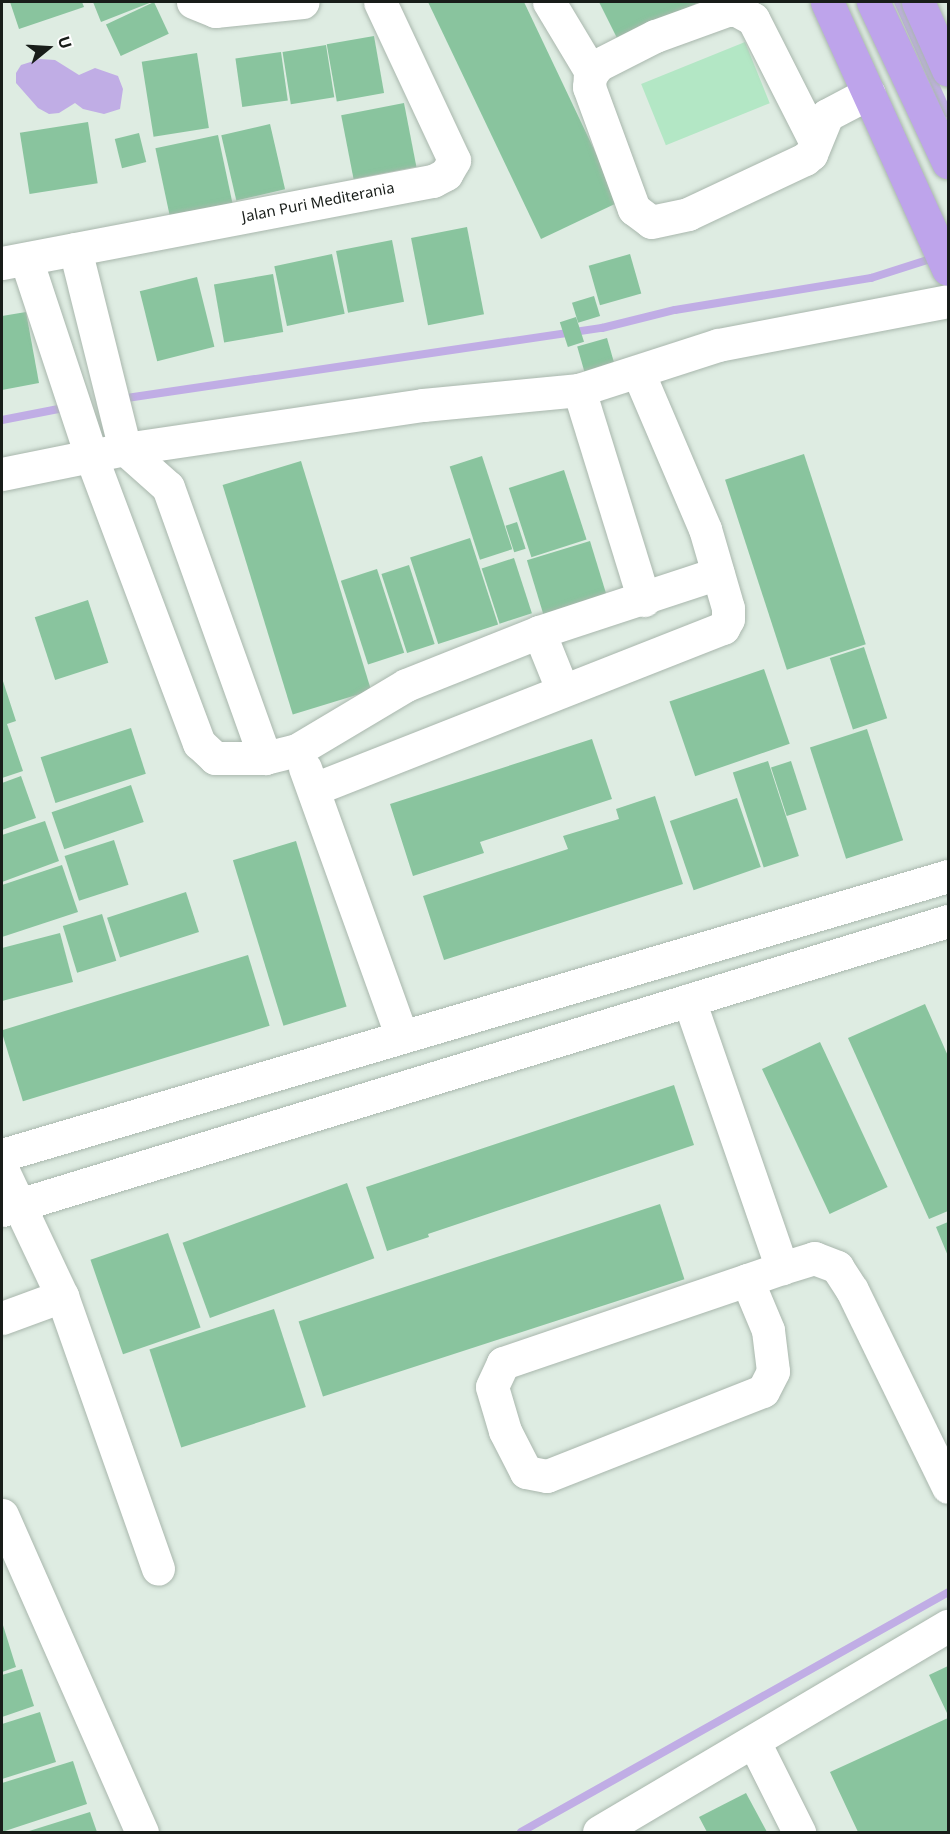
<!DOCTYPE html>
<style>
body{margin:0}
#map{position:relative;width:950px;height:1834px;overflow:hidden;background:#deece2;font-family:"Noto Sans",sans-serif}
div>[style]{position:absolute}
.green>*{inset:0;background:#b3e7c5;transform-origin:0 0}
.water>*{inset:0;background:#c0ade5}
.stream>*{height:8px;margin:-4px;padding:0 4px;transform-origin:4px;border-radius:4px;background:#c0ade5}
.building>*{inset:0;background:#89c49e;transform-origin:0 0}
.roads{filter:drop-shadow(0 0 2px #a9b7ad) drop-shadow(0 0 2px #a9b7ad)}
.minor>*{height:33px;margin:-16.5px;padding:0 16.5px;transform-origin:16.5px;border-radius:16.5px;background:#fff}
.highway>*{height:33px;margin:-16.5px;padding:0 16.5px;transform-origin:16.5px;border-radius:16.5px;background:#bea4eb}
span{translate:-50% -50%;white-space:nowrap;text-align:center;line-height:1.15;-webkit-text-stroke:6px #fff;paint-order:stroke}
.street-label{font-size:15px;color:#181d19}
.frame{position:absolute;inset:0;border:3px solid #181d19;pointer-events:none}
.north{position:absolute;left:18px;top:18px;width:60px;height:60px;-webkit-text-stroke:4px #fff;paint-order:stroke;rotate:72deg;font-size:16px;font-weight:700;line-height:24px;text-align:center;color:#181d19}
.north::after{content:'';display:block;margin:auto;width:21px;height:27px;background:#181d19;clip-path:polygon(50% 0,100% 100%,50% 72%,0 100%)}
</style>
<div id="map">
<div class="green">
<div style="left:745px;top:42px;width:66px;height:112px;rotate:68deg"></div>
</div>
<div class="water">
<div style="clip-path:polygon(40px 59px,55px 60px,79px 75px,95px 68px,118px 76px,123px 89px,120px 109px,104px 114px,83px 109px,75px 103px,59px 113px,49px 114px,38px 108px,16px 83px,16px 73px,21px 65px)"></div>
</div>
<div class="stream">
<div style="left:898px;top:2px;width:122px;rotate:65.8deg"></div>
<div style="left:120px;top:399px;width:487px;rotate:-8.4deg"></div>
<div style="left:602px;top:328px;width:75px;rotate:-13.9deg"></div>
<div style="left:675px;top:310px;width:199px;rotate:-9.3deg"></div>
<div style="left:871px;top:278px;width:69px;rotate:-17.7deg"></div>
<div style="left:2px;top:420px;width:68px;rotate:-11deg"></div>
<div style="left:521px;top:1832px;width:490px;rotate:-29.3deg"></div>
</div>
<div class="building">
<div style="clip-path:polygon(10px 2px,82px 2px,84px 7px,19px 29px)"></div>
<div style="clip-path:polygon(93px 2px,152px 2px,101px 22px)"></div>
<div style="left:154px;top:2px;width:35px;height:53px;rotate:65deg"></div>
<div style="clip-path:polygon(428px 2px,524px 2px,619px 202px,541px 239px)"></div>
<div style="clip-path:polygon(599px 2px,699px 2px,619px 42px)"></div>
<div style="left:374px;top:36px;width:58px;height:48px;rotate:80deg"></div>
<div style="left:326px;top:45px;width:53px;height:44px;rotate:81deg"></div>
<div style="left:281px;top:52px;width:49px;height:46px;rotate:82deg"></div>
<div style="left:197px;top:53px;width:76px;height:56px;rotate:81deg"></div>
<div style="left:404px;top:103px;width:65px;height:64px;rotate:79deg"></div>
<div style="left:88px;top:122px;width:62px;height:69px;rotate:81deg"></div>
<div style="left:270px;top:124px;width:67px;height:50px;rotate:77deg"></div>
<div style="left:139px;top:133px;width:30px;height:25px;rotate:76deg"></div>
<div style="left:218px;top:135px;width:70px;height:64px;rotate:78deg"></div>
<div style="left:467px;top:227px;width:89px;height:57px;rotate:79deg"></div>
<div style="left:392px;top:240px;width:63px;height:57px;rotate:79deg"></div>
<div style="left:332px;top:254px;width:61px;height:59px;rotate:78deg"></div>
<div style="left:630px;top:254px;width:41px;height:43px;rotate:74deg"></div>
<div style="left:273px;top:274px;width:59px;height:60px;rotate:80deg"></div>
<div style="left:197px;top:277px;width:72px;height:59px;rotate:76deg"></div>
<div style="left:594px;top:296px;width:21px;height:23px;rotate:73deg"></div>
<div style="clip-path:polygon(26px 312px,39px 383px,2px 390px,2px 316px)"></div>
<div style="left:576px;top:317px;width:26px;height:17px;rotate:72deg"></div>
<div style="left:607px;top:338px;width:40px;height:31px;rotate:74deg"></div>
<div style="left:804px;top:454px;width:200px;height:83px;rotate:72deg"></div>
<div style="left:482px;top:456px;width:98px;height:34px;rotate:72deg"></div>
<div style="left:301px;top:461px;width:240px;height:82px;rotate:73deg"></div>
<div style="left:564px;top:470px;width:73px;height:58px;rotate:72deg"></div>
<div style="left:517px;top:522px;width:28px;height:12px;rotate:72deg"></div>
<div style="left:470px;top:538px;width:91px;height:63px;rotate:72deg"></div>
<div style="left:590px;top:541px;width:61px;height:66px;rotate:73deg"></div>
<div style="left:514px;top:558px;width:58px;height:34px;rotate:72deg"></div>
<div style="left:409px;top:565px;width:83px;height:29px;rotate:72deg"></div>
<div style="left:377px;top:569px;width:88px;height:38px;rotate:72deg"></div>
<div style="left:88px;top:600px;width:66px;height:56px;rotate:72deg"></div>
<div style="left:864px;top:647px;width:75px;height:36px;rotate:72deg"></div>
<div style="left:764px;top:669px;width:79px;height:100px;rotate:71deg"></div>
<div style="clip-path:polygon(2px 678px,16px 721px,7px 724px,23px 771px,2px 778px)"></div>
<div style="left:131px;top:728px;width:48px;height:95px;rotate:72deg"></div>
<div style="left:867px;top:729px;width:117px;height:60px;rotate:72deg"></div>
<div style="clip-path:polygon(592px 739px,612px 799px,480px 842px,484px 853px,413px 876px,390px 804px)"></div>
<div style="left:768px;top:761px;width:100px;height:37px;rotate:72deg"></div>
<div style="left:791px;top:761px;width:51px;height:21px;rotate:72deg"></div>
<div style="clip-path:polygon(21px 776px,36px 818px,2px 830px,2px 783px)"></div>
<div style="left:131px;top:785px;width:39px;height:84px;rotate:71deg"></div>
<div style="clip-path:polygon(655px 796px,683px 884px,444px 960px,423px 896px,568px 849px,563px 836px,619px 819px,616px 809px)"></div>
<div style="left:737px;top:798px;width:73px;height:71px;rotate:71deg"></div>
<div style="clip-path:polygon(45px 821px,59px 861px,2px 882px,2px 835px)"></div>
<div style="left:114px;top:840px;width:47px;height:52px;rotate:72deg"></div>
<div style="left:296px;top:841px;width:173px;height:66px;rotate:73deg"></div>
<div style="clip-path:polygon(62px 865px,78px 912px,2px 937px,2px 885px)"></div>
<div style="left:186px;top:892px;width:42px;height:83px;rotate:72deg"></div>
<div style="left:102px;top:914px;width:49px;height:41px;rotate:73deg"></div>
<div style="clip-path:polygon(60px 933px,73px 982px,2px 1001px,2px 948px)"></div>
<div style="left:248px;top:955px;width:74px;height:258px;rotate:73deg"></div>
<div style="clip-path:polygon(925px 1004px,948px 1056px,948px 1211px,929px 1219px,848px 1038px)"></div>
<div style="left:820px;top:1042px;width:160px;height:64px;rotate:65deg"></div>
<div style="clip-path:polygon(674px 1085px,694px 1145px,428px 1234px,429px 1237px,387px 1251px,366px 1187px)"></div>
<div style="left:347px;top:1183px;width:80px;height:175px;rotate:70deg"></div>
<div style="left:660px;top:1204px;width:79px;height:380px;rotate:72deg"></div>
<div style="clip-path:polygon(948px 1222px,948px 1256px,936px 1227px)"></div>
<div style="left:168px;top:1233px;width:100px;height:82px;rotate:71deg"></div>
<div style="left:274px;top:1309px;width:103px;height:131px;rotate:72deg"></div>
<div style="clip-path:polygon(2px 1622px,16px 1667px,2px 1672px)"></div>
<div style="clip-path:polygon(948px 1666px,948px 1713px,947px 1713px,929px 1675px)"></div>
<div style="clip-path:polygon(22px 1669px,34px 1706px,2px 1717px,2px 1675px)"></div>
<div style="clip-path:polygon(40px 1712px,56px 1762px,2px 1779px,2px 1724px)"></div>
<div style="clip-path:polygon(948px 1718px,948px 1832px,858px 1832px,830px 1772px)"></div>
<div style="clip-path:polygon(73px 1761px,87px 1804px,2px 1832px,2px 1783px)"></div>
<div style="clip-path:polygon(746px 1793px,767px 1832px,707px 1832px,699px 1817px)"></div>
<div style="clip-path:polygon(90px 1812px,97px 1832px,26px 1832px)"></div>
</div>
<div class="roads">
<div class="minor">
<div style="left:193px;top:2px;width:24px;rotate:22deg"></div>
<div style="left:215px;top:11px;width:88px;rotate:-5.8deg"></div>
<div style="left:549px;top:2px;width:82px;rotate:59deg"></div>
<div style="left:815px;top:141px;width:137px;rotate:-116.9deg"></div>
<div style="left:753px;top:19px;width:18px;rotate:-151deg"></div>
<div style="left:737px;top:10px;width:10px;rotate:180deg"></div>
<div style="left:727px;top:10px;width:77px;rotate:160.1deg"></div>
<div style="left:655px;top:36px;width:64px;rotate:153deg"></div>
<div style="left:598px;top:65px;width:14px;rotate:126deg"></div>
<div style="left:590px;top:76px;width:11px;rotate:95deg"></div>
<div style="left:589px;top:87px;width:130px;rotate:69.8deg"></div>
<div style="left:634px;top:209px;width:21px;rotate:37deg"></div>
<div style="left:651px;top:222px;width:38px;rotate:-12deg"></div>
<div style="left:688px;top:214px;width:129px;rotate:-25.2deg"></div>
<div style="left:805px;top:159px;width:8px;rotate:-40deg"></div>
<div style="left:811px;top:154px;width:42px;rotate:-67.7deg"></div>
<div style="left:827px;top:115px;width:47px;rotate:-27.6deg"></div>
<div style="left:75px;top:249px;width:206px;rotate:76deg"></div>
<div style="left:125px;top:449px;width:57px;rotate:41.5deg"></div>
<div style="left:168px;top:487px;width:288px;rotate:70.3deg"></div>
<div style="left:26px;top:259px;width:207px;rotate:71.7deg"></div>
<div style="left:91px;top:456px;width:307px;rotate:69.4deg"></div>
<div style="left:199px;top:743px;width:22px;rotate:43deg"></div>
<div style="left:215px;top:758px;width:50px"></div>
<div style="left:265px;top:758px;width:33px;rotate:-14deg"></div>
<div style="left:297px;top:750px;width:127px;rotate:-30.8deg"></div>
<div style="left:406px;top:685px;width:143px;rotate:-21.7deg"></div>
<div style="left:539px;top:632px;width:188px;rotate:-18.2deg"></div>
<div style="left:2px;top:263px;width:439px;rotate:-10.8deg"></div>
<div style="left:433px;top:181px;width:15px;rotate:-28deg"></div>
<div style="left:446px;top:174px;width:16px;rotate:-60deg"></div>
<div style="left:454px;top:160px;width:174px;rotate:-115.1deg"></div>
<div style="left:579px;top:390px;width:220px;rotate:72.8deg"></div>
<div style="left:2px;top:474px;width:126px;rotate:-11.5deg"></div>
<div style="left:125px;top:449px;width:301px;rotate:-8.4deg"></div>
<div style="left:423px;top:405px;width:157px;rotate:-5.5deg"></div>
<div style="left:579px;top:390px;width:146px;rotate:-17.9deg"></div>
<div style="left:718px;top:345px;width:234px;rotate:-10.8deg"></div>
<div style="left:539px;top:632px;width:61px;rotate:68deg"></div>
<div style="left:305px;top:768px;width:283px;rotate:70.2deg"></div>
<div style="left:314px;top:789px;width:440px;rotate:-21.5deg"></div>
<div style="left:723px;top:628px;width:10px;rotate:-61deg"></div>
<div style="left:728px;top:619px;width:11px;rotate:-90deg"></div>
<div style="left:728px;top:608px;width:82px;rotate:-106.2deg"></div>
<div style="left:705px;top:529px;width:168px;rotate:-113.1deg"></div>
<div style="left:689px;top:1000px;width:284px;rotate:70.9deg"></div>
<div style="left:782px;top:1268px;width:37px;rotate:161deg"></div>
<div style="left:747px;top:1280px;width:258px;rotate:161.2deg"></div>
<div style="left:503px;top:1363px;width:26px;rotate:115deg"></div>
<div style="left:492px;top:1387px;width:46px;rotate:73.5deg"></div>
<div style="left:505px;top:1431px;width:46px;rotate:62.9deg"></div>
<div style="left:526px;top:1472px;width:21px;rotate:11deg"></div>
<div style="left:547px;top:1476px;width:232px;rotate:-21.5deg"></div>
<div style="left:763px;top:1391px;width:22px;rotate:-63deg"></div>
<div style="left:773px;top:1371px;width:41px;rotate:-97deg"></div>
<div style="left:768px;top:1330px;width:54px;rotate:-112.8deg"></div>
<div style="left:2px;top:1155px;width:986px;rotate:-16.43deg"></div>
<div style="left:2px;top:1169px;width:140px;rotate:64.7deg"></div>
<div style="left:62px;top:1296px;width:289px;rotate:70.6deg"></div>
<div style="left:2px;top:1210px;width:989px;rotate:-16.99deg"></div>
<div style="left:782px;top:1268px;width:34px;rotate:-17deg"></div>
<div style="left:814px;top:1258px;width:25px;rotate:21deg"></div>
<div style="left:837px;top:1267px;width:27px;rotate:57deg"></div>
<div style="left:852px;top:1290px;width:219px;rotate:64deg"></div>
<div style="left:2px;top:1318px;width:64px;rotate:-20.1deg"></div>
<div style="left:2px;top:1515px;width:347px;rotate:66.2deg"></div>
<div style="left:754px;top:1742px;width:101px;rotate:63.4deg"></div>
<div style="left:599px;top:1832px;width:405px;rotate:-30.6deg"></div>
</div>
<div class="highway">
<div style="left:827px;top:2px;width:293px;rotate:65.6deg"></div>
<div style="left:873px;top:2px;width:177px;rotate:64.9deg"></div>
<div style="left:918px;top:2px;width:74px;rotate:66.2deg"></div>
</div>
</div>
<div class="street-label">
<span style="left:318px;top:202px;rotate:-11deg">Jalan Puri Mediterania</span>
</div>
<div class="frame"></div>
<div class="north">U</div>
</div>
